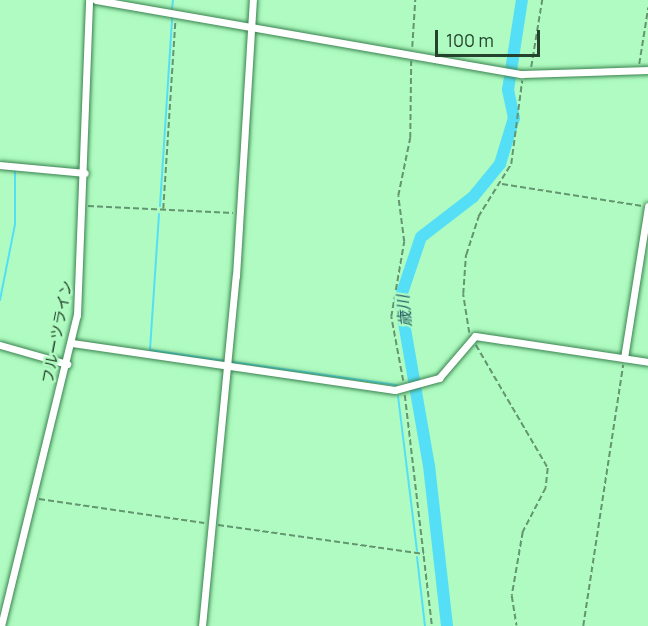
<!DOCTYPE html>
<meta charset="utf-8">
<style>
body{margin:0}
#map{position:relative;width:648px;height:626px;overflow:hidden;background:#affbc1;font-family:Manrope,"Noto Sans JP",sans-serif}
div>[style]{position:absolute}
.stream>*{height:2px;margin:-1px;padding:0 1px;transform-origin:1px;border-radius:1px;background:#55dff7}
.river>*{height:12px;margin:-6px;padding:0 6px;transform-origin:6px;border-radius:6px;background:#55dff7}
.path>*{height:1.5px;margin-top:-0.75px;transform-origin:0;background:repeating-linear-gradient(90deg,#639670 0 6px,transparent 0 9px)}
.roads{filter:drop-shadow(0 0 2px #39834f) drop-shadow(0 0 2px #39834f)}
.minor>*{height:7px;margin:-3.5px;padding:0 3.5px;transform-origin:3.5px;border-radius:3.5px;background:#fff}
span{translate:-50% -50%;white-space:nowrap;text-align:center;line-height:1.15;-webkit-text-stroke:4.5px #affbc1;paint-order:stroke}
.street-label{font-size:15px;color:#24422c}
.water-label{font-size:16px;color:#215a64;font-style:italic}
.scale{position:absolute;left:435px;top:30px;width:105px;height:27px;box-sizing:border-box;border:3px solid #24422c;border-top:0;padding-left:8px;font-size:18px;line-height:21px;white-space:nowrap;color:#24422c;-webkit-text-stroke:4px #affbc1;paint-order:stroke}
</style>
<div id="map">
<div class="stream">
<div style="left:172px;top:9px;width:9px;rotate:-84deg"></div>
<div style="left:160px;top:206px;width:188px;rotate:-86.3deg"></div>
<div style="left:159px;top:214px;width:136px;rotate:93.8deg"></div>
<div style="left:150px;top:350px;width:77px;rotate:8.2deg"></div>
<div style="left:0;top:300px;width:77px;rotate:-78.8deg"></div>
<div style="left:15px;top:224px;width:55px;rotate:-90deg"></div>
<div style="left:233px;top:362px;width:165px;rotate:8deg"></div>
<div style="left:398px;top:396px;width:156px;rotate:83deg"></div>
<div style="left:417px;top:557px;width:69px;rotate:83.4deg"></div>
</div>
<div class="river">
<div style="left:447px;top:626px;width:161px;rotate:-96.4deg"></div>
<div style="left:429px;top:466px;width:169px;rotate:-99.9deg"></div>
<div style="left:400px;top:299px;width:65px;rotate:-71.3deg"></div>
<div style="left:421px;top:237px;width:66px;rotate:-37.6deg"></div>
<div style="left:473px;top:197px;width:43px;rotate:-50.7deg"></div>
<div style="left:500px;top:164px;width:48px;rotate:-73.1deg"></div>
<div style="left:514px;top:118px;width:29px;rotate:-102deg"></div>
<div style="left:508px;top:90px;width:91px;rotate:-81.2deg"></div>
</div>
<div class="path">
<div style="left:412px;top:47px;width:47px;rotate:-86.3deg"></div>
<div style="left:639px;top:64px;width:57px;rotate:-80.9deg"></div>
<div style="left:531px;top:67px;width:68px;rotate:-80.7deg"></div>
<div style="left:502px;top:184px;width:142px;rotate:8.9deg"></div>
<div style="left:88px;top:206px;width:145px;rotate:2.8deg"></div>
<div style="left:163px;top:209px;width:188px;rotate:-86.3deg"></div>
<div style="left:469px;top:333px;width:39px;rotate:-99deg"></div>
<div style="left:463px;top:294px;width:39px;rotate:-86deg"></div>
<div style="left:466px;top:255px;width:40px;rotate:-72deg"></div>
<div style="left:478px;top:217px;width:62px;rotate:-58.1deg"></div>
<div style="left:511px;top:164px;width:84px;rotate:-82.5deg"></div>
<div style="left:476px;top:345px;width:143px;rotate:59.7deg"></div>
<div style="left:548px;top:468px;width:20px;rotate:96deg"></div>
<div style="left:546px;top:488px;width:50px;rotate:117.6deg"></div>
<div style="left:523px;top:532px;width:65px;rotate:99.8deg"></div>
<div style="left:512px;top:596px;width:30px;rotate:81deg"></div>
<div style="left:403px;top:381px;width:65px;rotate:-100.6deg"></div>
<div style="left:391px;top:317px;width:76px;rotate:-80.2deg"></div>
<div style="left:404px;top:242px;width:46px;rotate:-97.4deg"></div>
<div style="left:398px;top:196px;width:59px;rotate:-78.3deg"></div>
<div style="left:410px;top:138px;width:77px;rotate:-89.3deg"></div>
<div style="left:405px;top:395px;width:233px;rotate:83.3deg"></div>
<div style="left:39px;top:499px;width:167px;rotate:8.3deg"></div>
<div style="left:218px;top:525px;width:208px;rotate:8deg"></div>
<div style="left:583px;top:626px;width:264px;rotate:-81.3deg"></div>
</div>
<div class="roads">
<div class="minor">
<div style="left:96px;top:0;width:432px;rotate:9.9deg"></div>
<div style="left:522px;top:74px;width:126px;rotate:-1.8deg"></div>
<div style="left:0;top:165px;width:85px;rotate:5.4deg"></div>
<div style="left:72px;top:343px;width:326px;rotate:8.3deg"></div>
<div style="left:395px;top:390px;width:46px;rotate:-15.3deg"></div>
<div style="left:439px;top:378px;width:55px;rotate:-49.4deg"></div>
<div style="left:475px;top:336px;width:175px;rotate:8.5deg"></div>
<div style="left:0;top:345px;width:70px;rotate:15.8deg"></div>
<div style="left:624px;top:358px;width:154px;rotate:-81deg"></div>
<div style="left:1px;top:626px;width:320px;rotate:-76.3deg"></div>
<div style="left:77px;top:315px;width:315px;rotate:-87.8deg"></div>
<div style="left:202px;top:626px;width:352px;rotate:-84.5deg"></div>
<div style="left:236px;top:276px;width:277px;rotate:-86.5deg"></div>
</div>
</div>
<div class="street-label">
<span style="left:57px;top:332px;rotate:-79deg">フルーツライン</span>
</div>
<div class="water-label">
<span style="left:404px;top:311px;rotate:-95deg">歳川</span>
</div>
<div class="scale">100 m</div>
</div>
